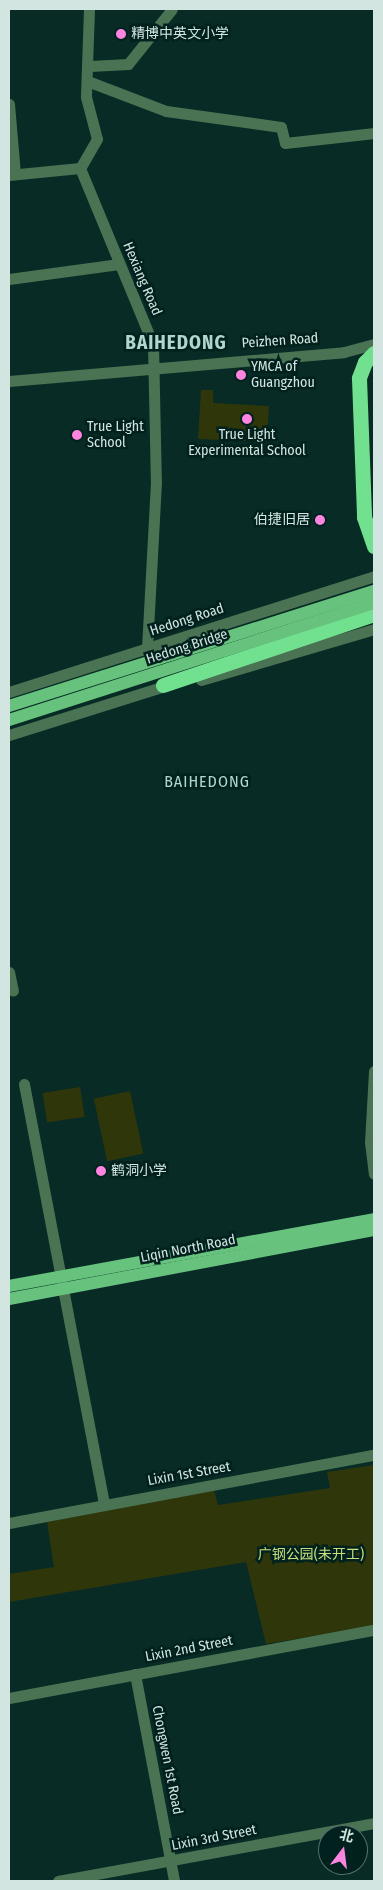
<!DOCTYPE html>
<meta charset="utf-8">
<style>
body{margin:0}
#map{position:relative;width:383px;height:1890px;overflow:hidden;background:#082b26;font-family:"Fira Sans Condensed","Noto Sans SC",sans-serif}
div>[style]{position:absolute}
.green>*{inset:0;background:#2e360a;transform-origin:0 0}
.minor>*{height:11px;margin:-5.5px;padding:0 5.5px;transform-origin:5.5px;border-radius:5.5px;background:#497353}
.major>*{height:12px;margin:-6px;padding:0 6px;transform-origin:6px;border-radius:6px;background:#67c27e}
.highway>*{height:15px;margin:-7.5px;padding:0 7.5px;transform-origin:7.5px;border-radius:7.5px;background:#72e18f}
.major-bridge>*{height:12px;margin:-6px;padding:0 6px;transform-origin:6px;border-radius:6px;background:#67c27e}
.dots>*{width:14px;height:14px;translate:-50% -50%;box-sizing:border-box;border:2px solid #00211d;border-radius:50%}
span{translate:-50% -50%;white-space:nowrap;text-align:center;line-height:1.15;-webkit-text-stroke:5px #00211d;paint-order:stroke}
.poi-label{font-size:14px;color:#d2e5e1}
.left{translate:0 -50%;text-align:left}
.right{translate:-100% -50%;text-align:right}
.street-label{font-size:14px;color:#d2e5e1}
.park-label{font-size:14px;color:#c9df7e}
.quarter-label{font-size:16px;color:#b0d6ce;letter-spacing:1px}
.district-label{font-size:19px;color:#b0d6ce;font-weight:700;letter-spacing:1px}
.frame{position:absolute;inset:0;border:10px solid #d2e5e1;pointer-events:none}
.north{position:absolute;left:318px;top:1825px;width:50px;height:50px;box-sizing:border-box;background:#00211d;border:1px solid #546f6b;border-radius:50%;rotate:15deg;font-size:14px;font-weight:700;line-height:20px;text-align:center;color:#d2e5e1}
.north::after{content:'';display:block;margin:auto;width:18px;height:22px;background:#fe85df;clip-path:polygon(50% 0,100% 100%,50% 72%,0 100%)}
</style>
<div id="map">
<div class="green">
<div style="clip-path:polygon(201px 390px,213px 390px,213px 403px,269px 406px,267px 442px,198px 439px)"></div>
<div style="left:80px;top:1087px;width:30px;height:38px;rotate:81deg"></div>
<div style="left:130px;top:1091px;width:64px;height:37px;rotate:78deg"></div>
<div style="clip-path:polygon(374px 1465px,374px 1626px,266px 1644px,246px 1562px,9px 1602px,9px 1574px,54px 1567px,47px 1522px,214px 1490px,218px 1505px,330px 1488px,327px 1472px)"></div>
</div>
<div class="minor">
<div style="left:89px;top:9px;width:88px;rotate:92deg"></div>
<div style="left:86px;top:97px;width:43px;rotate:75.3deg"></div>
<div style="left:97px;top:139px;width:34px;rotate:120deg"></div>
<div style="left:80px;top:168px;width:191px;rotate:67.5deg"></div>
<div style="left:153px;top:344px;width:138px;rotate:88.8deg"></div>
<div style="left:156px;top:482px;width:166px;rotate:93.1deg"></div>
<div style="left:90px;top:66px;width:38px;rotate:-3deg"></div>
<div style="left:128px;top:64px;width:70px;rotate:-51.3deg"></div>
<div style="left:90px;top:82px;width:81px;rotate:20.9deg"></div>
<div style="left:166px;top:111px;width:116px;rotate:7.9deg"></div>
<div style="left:281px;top:127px;width:16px;rotate:76deg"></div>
<div style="left:285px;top:143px;width:90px;rotate:-6.4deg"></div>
<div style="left:9px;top:104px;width:70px;rotate:85.1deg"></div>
<div style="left:9px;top:175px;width:71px;rotate:-5.6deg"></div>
<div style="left:9px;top:279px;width:111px;rotate:-7.8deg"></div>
<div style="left:9px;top:381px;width:336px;rotate:-4.9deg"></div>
<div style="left:344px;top:352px;width:31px;rotate:-15deg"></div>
<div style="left:201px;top:680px;width:180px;rotate:-16.4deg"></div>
<div style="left:9px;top:692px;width:383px;rotate:-17.6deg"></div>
<div style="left:9px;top:735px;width:170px;rotate:-17.5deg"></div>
<div style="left:9px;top:972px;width:19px;rotate:78deg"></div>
<div style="left:374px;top:1071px;width:71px;rotate:93.2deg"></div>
<div style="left:370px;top:1142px;width:32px;rotate:83deg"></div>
<div style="left:24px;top:1084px;width:428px;rotate:79.2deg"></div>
<div style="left:9px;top:1523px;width:371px;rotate:-10.6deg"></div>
<div style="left:135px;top:1674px;width:211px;rotate:79.3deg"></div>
<div style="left:9px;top:1698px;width:371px;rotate:-10.6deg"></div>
<div style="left:58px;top:1881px;width:321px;rotate:-10.4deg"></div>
</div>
<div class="major">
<div style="left:9px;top:1286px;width:371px;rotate:-10.4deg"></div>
<div style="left:9px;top:1299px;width:371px;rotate:-10.7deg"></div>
</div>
<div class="highway">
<div style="left:374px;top:353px;width:13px;rotate:135deg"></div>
<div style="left:365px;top:362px;width:17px;rotate:111deg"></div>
<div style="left:359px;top:378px;width:139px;rotate:87.9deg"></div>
<div style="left:364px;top:517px;width:31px;rotate:71deg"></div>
<div style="left:163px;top:685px;width:223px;rotate:-18.6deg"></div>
</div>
<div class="major-bridge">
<div style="left:9px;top:706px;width:383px;rotate:-17.5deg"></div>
<div style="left:9px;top:720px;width:383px;rotate:-17.8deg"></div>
</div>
<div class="dots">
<div style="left:121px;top:34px;background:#fe85df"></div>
<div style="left:241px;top:375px;background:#fe85df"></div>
<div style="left:247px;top:419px;background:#fe85df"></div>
<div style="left:77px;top:435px;background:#fe85df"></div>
<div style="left:320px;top:520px;background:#fe85df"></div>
<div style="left:101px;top:1171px;background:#fe85df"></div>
</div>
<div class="poi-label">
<span class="left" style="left:131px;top:34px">精博中英文小学</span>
<span class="left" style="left:251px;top:375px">YMCA of<br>Guangzhou</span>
<span class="left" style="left:87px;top:435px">True Light<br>School</span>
<span style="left:247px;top:443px">True Light<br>Experimental School</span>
<span class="right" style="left:310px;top:520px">伯捷旧居</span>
<span class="left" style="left:111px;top:1171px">鹤洞小学</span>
</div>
<div class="street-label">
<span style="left:142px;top:279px;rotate:67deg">Hexiang Road</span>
<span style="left:280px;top:341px;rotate:-4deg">Peizhen Road</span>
<span style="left:187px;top:620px;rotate:-18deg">Hedong Road</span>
<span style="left:187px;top:647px;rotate:-18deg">Hedong Bridge</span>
<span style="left:188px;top:1249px;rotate:-11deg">Liqin North Road</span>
<span style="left:189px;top:1474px;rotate:-10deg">Lixin 1st Street</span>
<span style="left:189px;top:1649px;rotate:-11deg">Lixin 2nd Street</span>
<span style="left:167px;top:1760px;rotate:79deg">Chongwen 1st Road</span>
<span style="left:214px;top:1838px;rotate:-11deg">Lixin 3rd Street</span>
</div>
<div class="park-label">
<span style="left:311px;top:1555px">广钢公园(未开工)</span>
</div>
<div class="quarter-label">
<span style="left:207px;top:782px">BAIHEDONG</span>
</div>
<div class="district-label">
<span style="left:176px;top:343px">BAIHEDONG</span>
</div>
<div class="frame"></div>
<div class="north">北</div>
</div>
